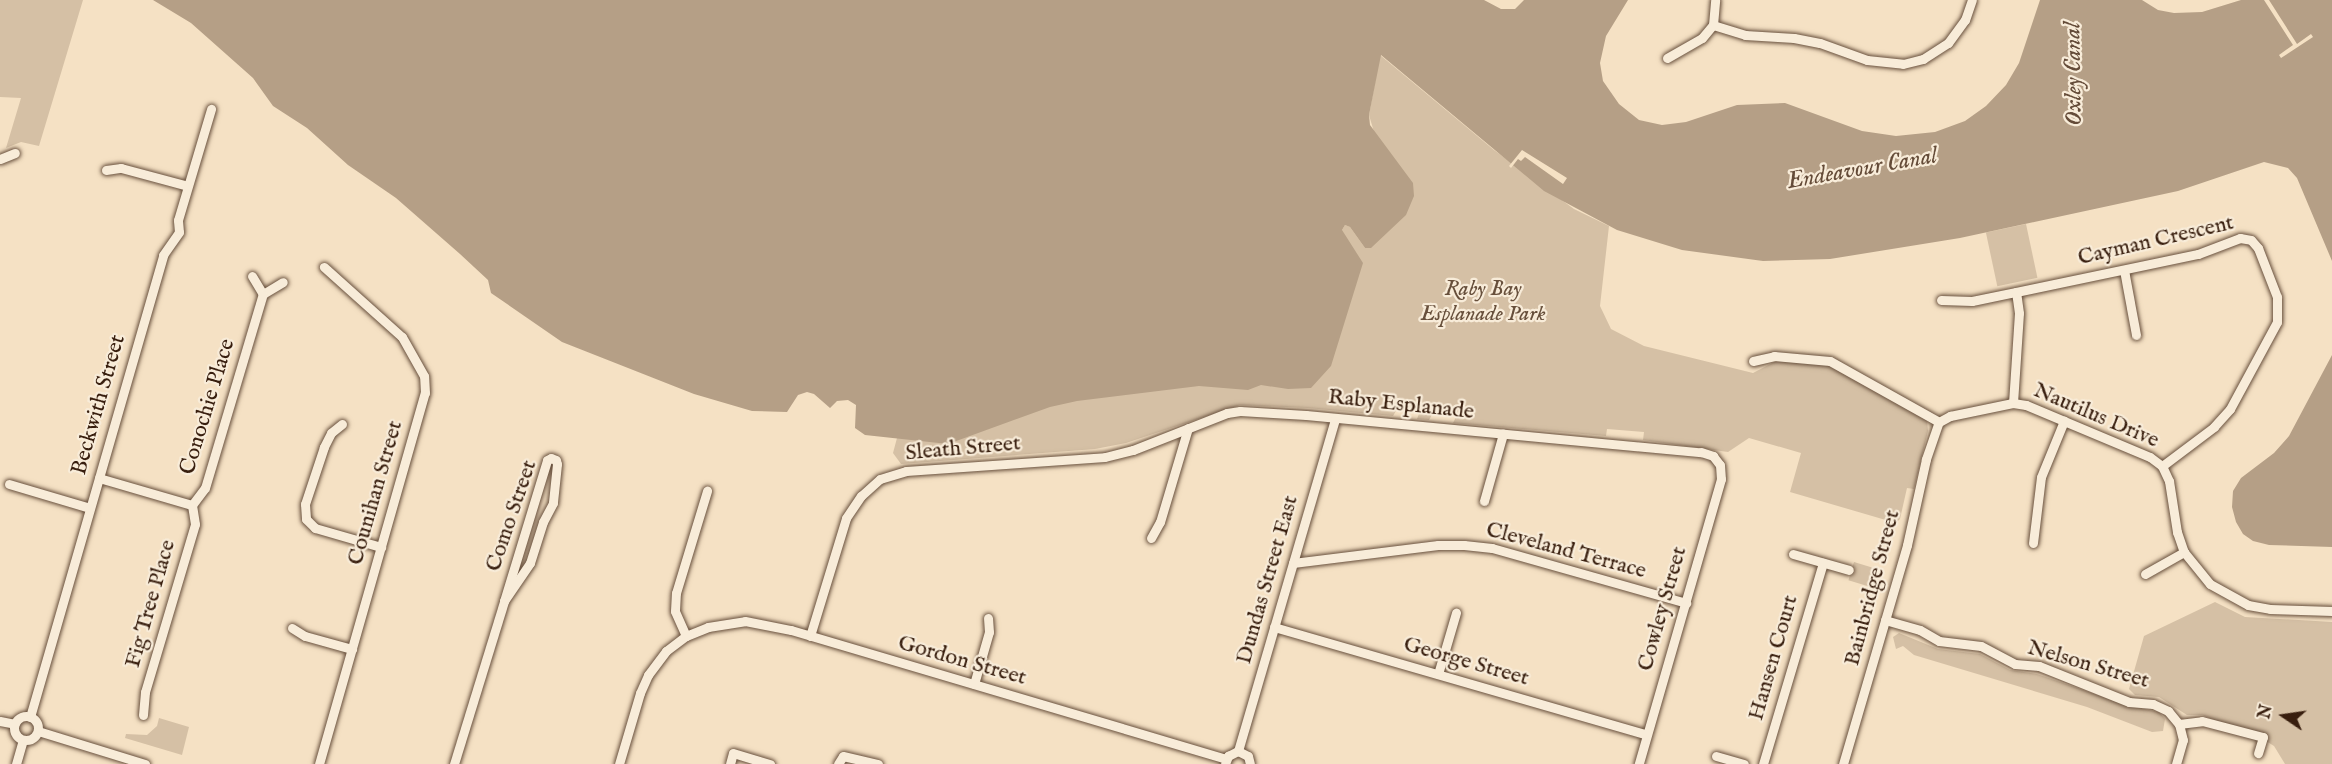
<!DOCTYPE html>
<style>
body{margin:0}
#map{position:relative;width:2332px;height:764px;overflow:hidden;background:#f5e1c4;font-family:"IM FELL English",serif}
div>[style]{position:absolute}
.green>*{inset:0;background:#d5c0a5;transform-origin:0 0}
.water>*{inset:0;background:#b59f86}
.pier>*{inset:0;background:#f5e1c4}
.roads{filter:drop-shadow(0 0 2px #674f3c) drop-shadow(0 0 2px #674f3c)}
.minor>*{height:9px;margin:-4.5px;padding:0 4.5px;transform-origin:4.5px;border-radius:4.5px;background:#f8ecd9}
.minor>.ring{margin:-4.5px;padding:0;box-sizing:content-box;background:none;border:9px solid #f8ecd9;border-radius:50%}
span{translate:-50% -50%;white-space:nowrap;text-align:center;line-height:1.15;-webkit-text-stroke:4.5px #f8ecd9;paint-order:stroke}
.street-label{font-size:22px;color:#381e0e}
.park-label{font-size:22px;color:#674f3b;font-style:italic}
.water-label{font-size:24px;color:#644b38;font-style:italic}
.north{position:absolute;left:2254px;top:686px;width:60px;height:60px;-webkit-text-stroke:4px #f8ecd9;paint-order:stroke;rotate:283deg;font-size:16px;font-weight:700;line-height:24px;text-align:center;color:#381e0e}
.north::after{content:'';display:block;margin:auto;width:21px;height:27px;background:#381e0e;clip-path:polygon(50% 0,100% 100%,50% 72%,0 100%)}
</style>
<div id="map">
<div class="green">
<div style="clip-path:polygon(0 0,83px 0,39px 146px,21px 142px,6px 148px,21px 98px,0 97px)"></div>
<div style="clip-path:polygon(1380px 55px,1494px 150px,1574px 209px,1609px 226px,1600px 306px,1611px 329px,1644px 346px,1753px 373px,1776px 361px,1825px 364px,1927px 419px,1928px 431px,1914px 489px,1907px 488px,1900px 519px,1896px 523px,1790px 492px,1801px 453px,1749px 438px,1728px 452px,1643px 440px,1644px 432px,1607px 429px,1606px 436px,1453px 423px,1457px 415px,1433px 413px,1429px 420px,1417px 419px,1420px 411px,1397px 409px,1393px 416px,1308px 408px,1240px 405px,1126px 443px,1095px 449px,901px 464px,893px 453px,897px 438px,876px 435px,1342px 230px,1345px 225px,1350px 227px,1365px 248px,1374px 132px,1369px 115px)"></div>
<div style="left:2026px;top:224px;width:55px;height:41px;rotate:78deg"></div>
<div style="left:1854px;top:562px;width:30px;height:19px;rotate:17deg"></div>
<div style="clip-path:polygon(2215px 602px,2245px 617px,2332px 622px,2332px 764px,2285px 764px,2274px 746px,2266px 741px,2202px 715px,2187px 715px,2159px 697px,2135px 695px,2129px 689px,2144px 636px)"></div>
<div style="clip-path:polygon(1899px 633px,1938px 649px,1980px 654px,2010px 670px,2037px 674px,2129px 706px,2159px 712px,2165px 719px,2163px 731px,2152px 732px,2087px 707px,1914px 655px,1903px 646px,1896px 649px,1893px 637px)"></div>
<div style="clip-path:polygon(159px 718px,189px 727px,182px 755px,125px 738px,126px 734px,147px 735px,157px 726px)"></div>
</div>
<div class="water">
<div style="clip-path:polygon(153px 0,1484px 0,1501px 9px,1515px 9px,1524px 0,1628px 0,1606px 36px,1600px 63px,1603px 81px,1619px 104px,1639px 120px,1662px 125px,1686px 122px,1737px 105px,1785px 103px,1862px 131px,1896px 136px,1935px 132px,1965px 121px,1986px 106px,2006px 85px,2019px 63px,2040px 0,2142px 0,2158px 10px,2174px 13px,2202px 12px,2241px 0,2332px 0,2332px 261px,2297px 178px,2288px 168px,2264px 162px,2178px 191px,1960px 238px,1830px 259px,1763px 261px,1682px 250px,1617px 230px,1544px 191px,1381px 55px,1369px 115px,1370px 125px,1413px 183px,1414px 196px,1406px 215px,1371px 248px,1365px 248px,1350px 227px,1345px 225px,1342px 230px,1363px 263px,1331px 366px,1311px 388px,1288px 389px,1261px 385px,1248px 390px,1199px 386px,1077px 401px,1050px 407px,948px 444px,865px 435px,855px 428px,856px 405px,848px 400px,837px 401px,830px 408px,814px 394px,807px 392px,798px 395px,787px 412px,752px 411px,694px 394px,562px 342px,491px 293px,488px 280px,460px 254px,396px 198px,348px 165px,307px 128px,273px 106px,253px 78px,191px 23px)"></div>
<div style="clip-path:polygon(2332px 355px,2332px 547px,2269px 545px,2253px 541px,2243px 534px,2236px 522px,2232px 507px,2233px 491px,2241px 478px,2274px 453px,2289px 436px)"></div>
</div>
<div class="pier">
<div style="clip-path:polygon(2264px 0,2269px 0,2297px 44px,2311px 34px,2313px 37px,2281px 58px,2279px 55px,2293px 45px)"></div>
<div style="clip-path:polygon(1522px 150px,1567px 178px,1563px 184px,1525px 157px,1521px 161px,1518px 159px,1511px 168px,1509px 166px)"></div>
</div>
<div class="roads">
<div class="minor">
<div style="left:1713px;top:25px;width:34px;rotate:17deg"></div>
<div style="left:1745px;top:35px;width:49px;rotate:3.5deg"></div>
<div style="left:1794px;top:38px;width:26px;rotate:11deg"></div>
<div style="left:1820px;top:43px;width:50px;rotate:19.9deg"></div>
<div style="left:1867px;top:60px;width:36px;rotate:6deg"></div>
<div style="left:1903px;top:64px;width:21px;rotate:-14deg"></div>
<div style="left:1923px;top:59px;width:30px;rotate:-33deg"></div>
<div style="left:1948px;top:43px;width:29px;rotate:-54deg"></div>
<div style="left:1965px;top:20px;width:21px;rotate:-71deg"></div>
<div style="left:1667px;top:58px;width:40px;rotate:-29.7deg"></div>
<div style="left:1702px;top:38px;width:17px;rotate:-50deg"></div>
<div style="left:1713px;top:25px;width:25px;rotate:-85deg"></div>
<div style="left:0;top:159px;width:16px;rotate:-22deg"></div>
<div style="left:106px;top:170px;width:15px;rotate:-8deg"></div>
<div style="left:121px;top:168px;width:69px;rotate:15deg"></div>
<div style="left:2124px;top:270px;width:66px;rotate:79.5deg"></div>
<div style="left:252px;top:276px;width:21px;rotate:59deg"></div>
<div style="left:263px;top:294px;width:23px;rotate:-31deg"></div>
<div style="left:1941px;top:300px;width:31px;rotate:2deg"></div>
<div style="left:1972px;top:301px;width:45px;rotate:-11.6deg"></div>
<div style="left:1753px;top:361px;width:22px;rotate:-13deg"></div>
<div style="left:1774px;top:356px;width:56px;rotate:5.1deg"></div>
<div style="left:1830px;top:361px;width:125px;rotate:29.2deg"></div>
<div style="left:2013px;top:403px;width:90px;rotate:-86.2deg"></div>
<div style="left:2019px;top:313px;width:21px;rotate:-98deg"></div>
<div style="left:2016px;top:292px;width:186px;rotate:-11.8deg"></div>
<div style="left:2198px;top:254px;width:45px;rotate:-20.9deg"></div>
<div style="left:2240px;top:238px;width:11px;rotate:10deg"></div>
<div style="left:2251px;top:240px;width:11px;rotate:49deg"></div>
<div style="left:2258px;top:248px;width:53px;rotate:68.8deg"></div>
<div style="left:2277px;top:297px;width:25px;rotate:90deg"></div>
<div style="left:2277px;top:322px;width:99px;rotate:118.4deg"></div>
<div style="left:2230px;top:409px;width:24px;rotate:132deg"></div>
<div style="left:2214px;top:427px;width:65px;rotate:143.1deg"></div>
<div style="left:1939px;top:422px;width:13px;rotate:-29deg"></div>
<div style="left:1950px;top:416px;width:64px;rotate:-11.7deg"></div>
<div style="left:2013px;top:403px;width:13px;rotate:9deg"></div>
<div style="left:2026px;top:405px;width:134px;rotate:22.8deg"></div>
<div style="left:2150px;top:457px;width:15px;rotate:37deg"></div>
<div style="left:2162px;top:466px;width:17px;rotate:65deg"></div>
<div style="left:2169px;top:481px;width:52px;rotate:81.1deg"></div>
<div style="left:2177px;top:532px;width:21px;rotate:71deg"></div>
<div style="left:2184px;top:552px;width:41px;rotate:50.9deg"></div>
<div style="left:2210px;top:584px;width:43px;rotate:28.9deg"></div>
<div style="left:2248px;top:605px;width:22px;rotate:10deg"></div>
<div style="left:2270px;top:609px;width:62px;rotate:1.8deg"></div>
<div style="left:342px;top:424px;width:14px;rotate:141deg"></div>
<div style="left:331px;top:433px;width:16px;rotate:117deg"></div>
<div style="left:324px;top:447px;width:60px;rotate:108.4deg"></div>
<div style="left:305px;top:504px;width:15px;rotate:86deg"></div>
<div style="left:306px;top:519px;width:13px;rotate:45deg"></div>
<div style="left:315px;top:528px;width:69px;rotate:16.1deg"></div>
<div style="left:99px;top:478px;width:97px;rotate:16.2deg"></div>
<div style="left:192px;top:505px;width:21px;rotate:-53deg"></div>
<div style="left:205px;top:488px;width:202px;rotate:-73.4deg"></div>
<div style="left:9px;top:484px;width:84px;rotate:16.5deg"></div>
<div style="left:1484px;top:501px;width:70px;rotate:-74.2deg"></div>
<div style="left:1151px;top:538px;width:18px;rotate:-61deg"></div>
<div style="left:1160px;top:522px;width:98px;rotate:-73.4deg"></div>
<div style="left:2033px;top:543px;width:66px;rotate:-83.1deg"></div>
<div style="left:2041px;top:477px;width:61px;rotate:-67.7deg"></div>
<div style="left:1793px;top:554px;width:58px;rotate:15.9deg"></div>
<div style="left:1293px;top:563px;width:146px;rotate:-7.1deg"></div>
<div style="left:1438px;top:545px;width:26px"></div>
<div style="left:1464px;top:545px;width:28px;rotate:6deg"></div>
<div style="left:1492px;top:548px;width:202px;rotate:15.8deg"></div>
<div style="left:2145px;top:574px;width:45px;rotate:-29.4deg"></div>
<div style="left:1885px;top:620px;width:36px;rotate:16deg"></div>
<div style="left:1920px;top:630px;width:22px;rotate:30deg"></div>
<div style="left:1939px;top:641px;width:42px;rotate:6.8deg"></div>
<div style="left:1981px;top:646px;width:38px;rotate:28deg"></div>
<div style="left:2015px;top:664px;width:24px;rotate:5deg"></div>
<div style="left:2039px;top:666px;width:97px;rotate:21.8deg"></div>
<div style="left:2129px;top:702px;width:24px;rotate:5deg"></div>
<div style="left:2153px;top:704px;width:17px;rotate:25deg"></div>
<div style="left:2168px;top:711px;width:17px;rotate:50deg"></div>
<div style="left:2179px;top:724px;width:23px;rotate:-7deg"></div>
<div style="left:2202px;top:721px;width:63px;rotate:14.7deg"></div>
<div style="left:2263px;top:737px;width:17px;rotate:107deg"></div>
<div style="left:1274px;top:627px;width:388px;rotate:16.1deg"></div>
<div style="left:292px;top:628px;width:15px;rotate:32deg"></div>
<div style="left:305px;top:636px;width:49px;rotate:15.5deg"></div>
<div style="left:686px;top:636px;width:27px;rotate:-114deg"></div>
<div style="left:675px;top:611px;width:18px;rotate:-87deg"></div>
<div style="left:676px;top:593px;width:107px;rotate:-73.1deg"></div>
<div style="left:810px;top:636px;width:123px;rotate:-73deg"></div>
<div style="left:846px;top:518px;width:27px;rotate:-56deg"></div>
<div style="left:861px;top:496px;width:25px;rotate:-42deg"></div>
<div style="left:880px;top:479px;width:27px;rotate:-17deg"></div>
<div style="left:906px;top:471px;width:199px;rotate:-4deg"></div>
<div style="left:1105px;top:457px;width:29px;rotate:-14deg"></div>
<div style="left:1133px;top:450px;width:101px;rotate:-21.5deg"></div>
<div style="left:1227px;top:413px;width:13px;rotate:-9deg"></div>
<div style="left:1240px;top:411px;width:66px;rotate:3.5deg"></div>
<div style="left:1306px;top:415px;width:397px;rotate:5.4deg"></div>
<div style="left:1701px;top:452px;width:13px;rotate:18deg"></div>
<div style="left:1713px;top:456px;width:11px;rotate:52deg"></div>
<div style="left:1720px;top:465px;width:14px;rotate:86deg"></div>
<div style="left:1721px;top:479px;width:297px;rotate:106.1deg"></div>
<div style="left:1438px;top:674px;width:64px;rotate:-73.6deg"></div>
<div style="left:974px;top:684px;width:54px;rotate:-73.9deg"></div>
<div style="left:989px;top:632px;width:14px;rotate:-94deg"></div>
<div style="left:143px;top:715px;width:23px;rotate:-85deg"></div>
<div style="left:145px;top:692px;width:175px;rotate:-73.4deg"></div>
<div style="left:195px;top:524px;width:19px;rotate:-99deg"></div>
<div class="ring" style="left:14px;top:716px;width:15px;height:15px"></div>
<div style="left:30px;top:717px;width:481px;rotate:-73.9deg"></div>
<div style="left:163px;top:255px;width:28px;rotate:-55deg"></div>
<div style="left:179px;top:232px;width:12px;rotate:-95deg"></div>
<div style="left:178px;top:220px;width:116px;rotate:-73.4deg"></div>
<div style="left:0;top:721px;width:15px;rotate:11deg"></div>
<div style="left:38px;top:731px;width:112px;rotate:17.1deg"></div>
<div style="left:1238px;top:751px;width:346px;rotate:-73.7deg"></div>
<div style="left:1716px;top:756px;width:29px;rotate:16deg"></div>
<div style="left:16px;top:764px;width:25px;rotate:-74deg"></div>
<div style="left:319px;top:764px;width:386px;rotate:-74.1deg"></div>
<div style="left:425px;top:393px;width:17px;rotate:-93deg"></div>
<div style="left:424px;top:376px;width:45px;rotate:-119.4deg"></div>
<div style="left:402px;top:337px;width:105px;rotate:-138.1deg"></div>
<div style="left:454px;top:764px;width:170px;rotate:-72.9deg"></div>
<div style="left:504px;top:601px;width:147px;rotate:-73deg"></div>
<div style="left:547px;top:460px;width:4px;rotate:-27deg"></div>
<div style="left:551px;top:458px;width:5px;rotate:22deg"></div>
<div style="left:556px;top:460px;width:4px;rotate:76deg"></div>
<div style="left:557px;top:464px;width:39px;rotate:96deg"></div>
<div style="left:553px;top:503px;width:21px;rotate:118deg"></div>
<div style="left:543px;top:522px;width:43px;rotate:107.6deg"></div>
<div style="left:530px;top:563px;width:46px;rotate:124.4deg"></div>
<div style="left:619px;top:764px;width:74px;rotate:-73.5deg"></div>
<div style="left:640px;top:693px;width:20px;rotate:-66deg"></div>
<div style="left:648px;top:675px;width:30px;rotate:-53deg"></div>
<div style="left:666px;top:651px;width:25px;rotate:-37deg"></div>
<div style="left:686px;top:636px;width:24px;rotate:-22deg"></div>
<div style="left:708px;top:627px;width:37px;rotate:-9deg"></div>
<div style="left:745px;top:621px;width:47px;rotate:11.1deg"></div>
<div style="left:791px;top:630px;width:454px;rotate:16.5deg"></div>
<div style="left:730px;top:764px;width:11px;rotate:-75deg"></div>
<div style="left:733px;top:753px;width:39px;rotate:17deg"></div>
<div style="left:838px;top:764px;width:9px;rotate:-58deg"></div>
<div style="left:843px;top:756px;width:36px;rotate:13deg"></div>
<div style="left:1225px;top:764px;width:9px;rotate:-69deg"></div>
<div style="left:1228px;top:756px;width:11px;rotate:-27deg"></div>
<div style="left:1238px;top:751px;width:11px;rotate:27deg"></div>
<div style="left:1248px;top:756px;width:8px;rotate:76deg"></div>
<div style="left:1763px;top:764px;width:210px;rotate:-73.4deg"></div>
<div style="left:1843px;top:764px;width:228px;rotate:-73.7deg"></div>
<div style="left:1907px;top:545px;width:88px;rotate:-77.5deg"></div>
<div style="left:1926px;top:459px;width:39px;rotate:-71deg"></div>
<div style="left:2176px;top:764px;width:25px;rotate:-74deg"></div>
<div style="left:2183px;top:740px;width:16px;rotate:-104deg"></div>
</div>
</div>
<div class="street-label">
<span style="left:2156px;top:241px;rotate:-13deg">Cayman Crescent</span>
<span style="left:99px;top:405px;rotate:-74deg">Beckwith Street</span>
<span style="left:1401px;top:405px;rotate:6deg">Raby Esplanade</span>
<span style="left:208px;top:407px;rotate:-73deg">Conochie Place</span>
<span style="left:2096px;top:416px;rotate:23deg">Nautilus Drive</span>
<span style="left:963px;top:449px;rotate:-5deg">Sleath Street</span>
<span style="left:376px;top:493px;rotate:-74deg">Counihan Street</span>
<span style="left:512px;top:516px;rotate:-71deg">Como Street</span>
<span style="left:1566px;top:551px;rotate:15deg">Cleveland Terrace</span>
<span style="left:1268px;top:580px;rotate:-74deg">Dundas Street East</span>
<span style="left:1873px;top:588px;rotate:-75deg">Bainbridge Street</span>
<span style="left:151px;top:604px;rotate:-74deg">Fig Tree Place</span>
<span style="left:1663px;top:609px;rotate:-74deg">Cowley Street</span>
<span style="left:1774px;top:658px;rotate:-74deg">Hansen Court</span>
<span style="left:962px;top:661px;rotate:16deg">Gordon Street</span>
<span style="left:1466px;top:662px;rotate:16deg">George Street</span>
<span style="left:2088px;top:665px;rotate:16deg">Nelson Street</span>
</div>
<div class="park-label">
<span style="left:1483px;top:302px">Raby Bay<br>Esplanade Park</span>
</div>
<div class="water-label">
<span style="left:2074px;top:74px;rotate:-91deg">Oxley Canal</span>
<span style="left:1862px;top:169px;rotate:-10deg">Endeavour Canal</span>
</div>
<div class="north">N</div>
</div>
